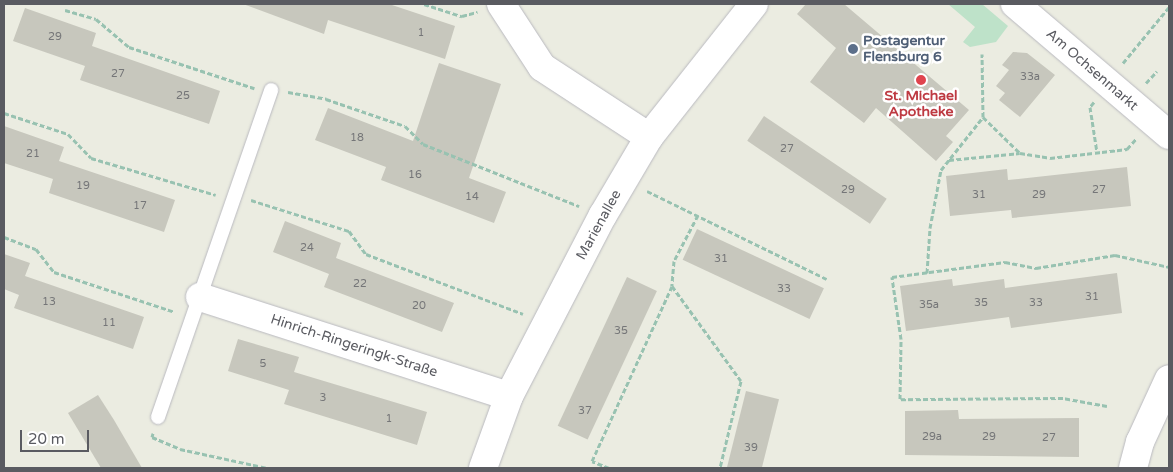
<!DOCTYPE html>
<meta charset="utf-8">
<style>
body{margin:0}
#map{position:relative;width:1173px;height:472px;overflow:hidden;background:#ebece1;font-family:"Varela Round",sans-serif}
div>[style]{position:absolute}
.green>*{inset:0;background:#bee2c9}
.building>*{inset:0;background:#c7c7bd;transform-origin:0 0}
.path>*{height:3px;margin-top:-1.5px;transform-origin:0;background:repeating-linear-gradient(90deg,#98c2b1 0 5px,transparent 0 7.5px)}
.roads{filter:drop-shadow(0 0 1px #b9b9bf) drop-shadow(0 0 1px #b9b9bf)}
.service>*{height:14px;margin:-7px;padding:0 7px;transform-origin:7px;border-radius:7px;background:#fff}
.minor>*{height:28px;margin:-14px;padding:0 14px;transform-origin:14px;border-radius:14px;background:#fff}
.secondary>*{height:28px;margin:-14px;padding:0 14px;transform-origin:14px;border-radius:14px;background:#fff}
.dots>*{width:14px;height:14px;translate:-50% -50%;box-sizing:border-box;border:2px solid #fff;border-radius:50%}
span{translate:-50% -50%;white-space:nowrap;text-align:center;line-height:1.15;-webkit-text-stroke:5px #fff;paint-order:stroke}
.number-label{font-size:11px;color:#757678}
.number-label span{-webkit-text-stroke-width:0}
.service-label{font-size:14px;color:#4e5e75;font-weight:700}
.left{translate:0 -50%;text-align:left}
.street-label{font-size:14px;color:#5a5b61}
.health-label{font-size:14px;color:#be3a42;font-weight:700}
.frame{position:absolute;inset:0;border:5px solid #5a5b61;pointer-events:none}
.scale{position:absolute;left:20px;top:430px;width:69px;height:22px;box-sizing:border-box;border:2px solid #5a5b61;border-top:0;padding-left:6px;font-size:15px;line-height:18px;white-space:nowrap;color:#5a5b61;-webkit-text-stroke:4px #fff;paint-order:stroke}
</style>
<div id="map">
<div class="green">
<div style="clip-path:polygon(948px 4px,982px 4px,1008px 26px,996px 42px,970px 47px,963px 42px,975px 27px)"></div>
</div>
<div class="building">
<div style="clip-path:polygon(243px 4px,389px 4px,455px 26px,445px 59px,328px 20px,324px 34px)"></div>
<div style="clip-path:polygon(806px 4px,844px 4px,969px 110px,946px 136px,953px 142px,936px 161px,876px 108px,864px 123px,810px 82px,836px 48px,797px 14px)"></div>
<div style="clip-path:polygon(25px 8px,96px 33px,92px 46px,220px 91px,209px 124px,80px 80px,85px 66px,13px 41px)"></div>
<div style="clip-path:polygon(1013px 52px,1027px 53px,1055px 75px,1020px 117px,999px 100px,1005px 93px,996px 86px,1009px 70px,1002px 65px)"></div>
<div style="clip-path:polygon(439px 63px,501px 84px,469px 178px,506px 192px,494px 223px,381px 180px,386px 167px,315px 140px,328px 108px,413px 141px)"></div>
<div style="left:764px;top:116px;width:148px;height:30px;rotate:34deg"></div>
<div style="clip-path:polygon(4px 126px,64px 147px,59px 161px,175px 200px,164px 232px,49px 193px,53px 179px,4px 163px)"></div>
<div style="clip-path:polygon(1127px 167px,1131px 206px,1012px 218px,1011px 210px,950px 216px,946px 176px,1007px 169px,1008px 180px)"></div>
<div style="clip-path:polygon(285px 221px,341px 243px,336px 258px,454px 303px,442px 332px,324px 287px,329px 274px,273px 252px)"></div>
<div style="left:697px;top:229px;width:140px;height:34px;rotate:25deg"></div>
<div style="clip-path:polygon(4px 254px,30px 263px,25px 276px,144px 317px,133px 349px,14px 308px,19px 295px,4px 289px)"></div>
<div style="clip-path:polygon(1117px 273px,1122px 313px,1011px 328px,1009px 317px,906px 331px,900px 286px,952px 279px,953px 286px,1004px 279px,1005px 288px)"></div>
<div style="left:627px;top:277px;width:33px;height:164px;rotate:25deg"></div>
<div style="clip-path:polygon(238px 339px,299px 357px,294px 372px,427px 412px,417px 445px,284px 404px,289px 390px,228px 371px)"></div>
<div style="left:746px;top:391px;width:34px;height:79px;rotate:14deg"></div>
<div style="clip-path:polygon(98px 395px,114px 420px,142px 468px,101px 468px,68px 413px)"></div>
<div style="clip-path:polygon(958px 410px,959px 419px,1079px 418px,1079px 457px,905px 455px,905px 411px)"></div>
</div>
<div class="path">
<div style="left:424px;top:4px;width:40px;rotate:18deg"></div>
<div style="left:462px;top:16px;width:16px;rotate:-15deg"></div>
<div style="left:65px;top:10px;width:32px;rotate:16deg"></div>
<div style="left:96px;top:19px;width:43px;rotate:40.3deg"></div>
<div style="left:129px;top:47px;width:132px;rotate:18.2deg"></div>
<div style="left:1123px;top:63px;width:72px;rotate:-50.6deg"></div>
<div style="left:1146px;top:83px;width:16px;rotate:-47deg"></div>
<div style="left:288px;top:92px;width:39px;rotate:10deg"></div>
<div style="left:326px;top:99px;width:83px;rotate:18.9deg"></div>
<div style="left:405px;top:126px;width:25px;rotate:45deg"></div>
<div style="left:423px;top:144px;width:168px;rotate:21.7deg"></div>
<div style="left:1094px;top:102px;width:6px;rotate:129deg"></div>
<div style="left:1090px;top:107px;width:46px;rotate:81.2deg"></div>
<div style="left:4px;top:113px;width:67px;rotate:18.2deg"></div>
<div style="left:68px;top:134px;width:33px;rotate:46deg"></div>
<div style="left:91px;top:158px;width:130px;rotate:16.5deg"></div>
<div style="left:983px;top:117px;width:52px;rotate:44.2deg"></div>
<div style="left:949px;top:160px;width:71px;rotate:-5.6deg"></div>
<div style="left:1020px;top:153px;width:30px;rotate:9deg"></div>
<div style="left:1050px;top:158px;width:78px;rotate:-6.7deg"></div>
<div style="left:1127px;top:149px;width:13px;rotate:-48deg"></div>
<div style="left:647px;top:191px;width:200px;rotate:26.1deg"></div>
<div style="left:251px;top:200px;width:103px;rotate:17.6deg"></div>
<div style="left:349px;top:231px;width:29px;rotate:54deg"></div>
<div style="left:366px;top:254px;width:168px;rotate:20.9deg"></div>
<div style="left:698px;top:215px;width:52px;rotate:117.6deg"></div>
<div style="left:674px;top:261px;width:25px;rotate:95deg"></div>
<div style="left:672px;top:286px;width:117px;rotate:54deg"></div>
<div style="left:741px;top:381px;width:89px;rotate:103.6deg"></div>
<div style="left:4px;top:237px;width:34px;rotate:21deg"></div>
<div style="left:36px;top:249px;width:29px;rotate:52deg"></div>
<div style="left:54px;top:272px;width:127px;rotate:18.3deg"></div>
<div style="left:927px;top:273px;width:45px;rotate:-86.2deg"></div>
<div style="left:930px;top:228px;width:59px;rotate:-79.3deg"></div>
<div style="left:941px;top:170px;width:68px;rotate:-51.6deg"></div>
<div style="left:983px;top:117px;width:63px;rotate:-90.9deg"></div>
<div style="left:1107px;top:406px;width:45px;rotate:-169.7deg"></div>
<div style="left:1063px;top:398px;width:163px;rotate:179.6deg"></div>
<div style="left:900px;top:399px;width:60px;rotate:-89deg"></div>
<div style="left:901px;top:339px;width:63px;rotate:-98.3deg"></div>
<div style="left:892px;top:277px;width:114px;rotate:-7.6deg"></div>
<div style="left:1005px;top:262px;width:32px;rotate:11deg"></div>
<div style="left:1036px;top:268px;width:80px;rotate:-9.3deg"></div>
<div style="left:1115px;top:255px;width:55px;rotate:12.5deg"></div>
<div style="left:153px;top:433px;width:4px;rotate:104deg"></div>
<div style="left:152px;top:437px;width:30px;rotate:23deg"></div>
<div style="left:180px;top:449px;width:89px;rotate:12.3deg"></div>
<div style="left:609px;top:468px;width:18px;rotate:-158deg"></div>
<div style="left:592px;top:461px;width:192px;rotate:-65.4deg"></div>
</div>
<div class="roads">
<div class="service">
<div style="left:158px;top:417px;width:346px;rotate:-70.9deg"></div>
</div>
<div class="minor">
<div style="left:501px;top:4px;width:75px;rotate:56.9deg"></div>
<div style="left:542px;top:67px;width:128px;rotate:33.2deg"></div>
<div style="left:1015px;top:4px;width:202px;rotate:40.4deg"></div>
<div style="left:200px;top:297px;width:324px;rotate:17.8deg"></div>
<div style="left:1133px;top:468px;width:27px;rotate:-75deg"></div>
<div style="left:1140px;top:442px;width:69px;rotate:-65.3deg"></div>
</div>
<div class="secondary">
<div style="left:483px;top:468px;width:77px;rotate:-70.1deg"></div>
<div style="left:509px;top:396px;width:204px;rotate:-62.6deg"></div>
<div style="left:603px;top:215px;width:91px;rotate:-59.5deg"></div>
<div style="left:649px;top:137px;width:169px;rotate:-51.7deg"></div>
</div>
</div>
<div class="dots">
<div style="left:853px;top:49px;background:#5c6f8a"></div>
<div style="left:921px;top:80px;background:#e0444e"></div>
</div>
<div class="number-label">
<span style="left:421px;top:33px">1</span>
<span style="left:55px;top:37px">29</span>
<span style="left:118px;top:74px">27</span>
<span style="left:1030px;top:77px">33a</span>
<span style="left:183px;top:96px">25</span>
<span style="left:357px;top:138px">18</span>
<span style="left:787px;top:149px">27</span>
<span style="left:33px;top:154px">21</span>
<span style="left:415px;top:175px">16</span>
<span style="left:83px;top:186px">19</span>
<span style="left:848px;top:190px">29</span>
<span style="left:1099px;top:190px">27</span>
<span style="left:979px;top:195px">31</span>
<span style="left:1039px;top:195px">29</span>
<span style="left:472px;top:197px">14</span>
<span style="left:140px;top:206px">17</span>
<span style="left:307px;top:248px">24</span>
<span style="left:721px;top:259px">31</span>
<span style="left:360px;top:284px">22</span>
<span style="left:784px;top:289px">33</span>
<span style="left:1092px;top:297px">31</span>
<span style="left:49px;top:302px">13</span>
<span style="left:981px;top:303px">35</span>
<span style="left:1036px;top:303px">33</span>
<span style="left:929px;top:305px">35a</span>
<span style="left:419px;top:306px">20</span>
<span style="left:109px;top:323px">11</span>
<span style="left:621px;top:331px">35</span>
<span style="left:263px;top:364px">5</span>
<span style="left:323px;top:398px">3</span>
<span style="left:585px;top:411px">37</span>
<span style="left:389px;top:419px">1</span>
<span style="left:932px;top:437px">29a</span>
<span style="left:989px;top:437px">29</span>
<span style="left:1049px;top:438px">27</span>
<span style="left:751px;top:448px">39</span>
</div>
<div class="service-label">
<span class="left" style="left:863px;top:49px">Postagentur<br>Flensburg 6</span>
</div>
<div class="street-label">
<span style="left:1092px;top:70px;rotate:41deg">Am Ochsenmarkt</span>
<span style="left:599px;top:225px;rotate:-61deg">Marienallee</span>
<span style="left:354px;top:346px;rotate:18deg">Hinrich-Ringeringk-Straße</span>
</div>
<div class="health-label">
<span style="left:921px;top:104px">St. Michael<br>Apotheke</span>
</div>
<div class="frame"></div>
<div class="scale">20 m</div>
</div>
